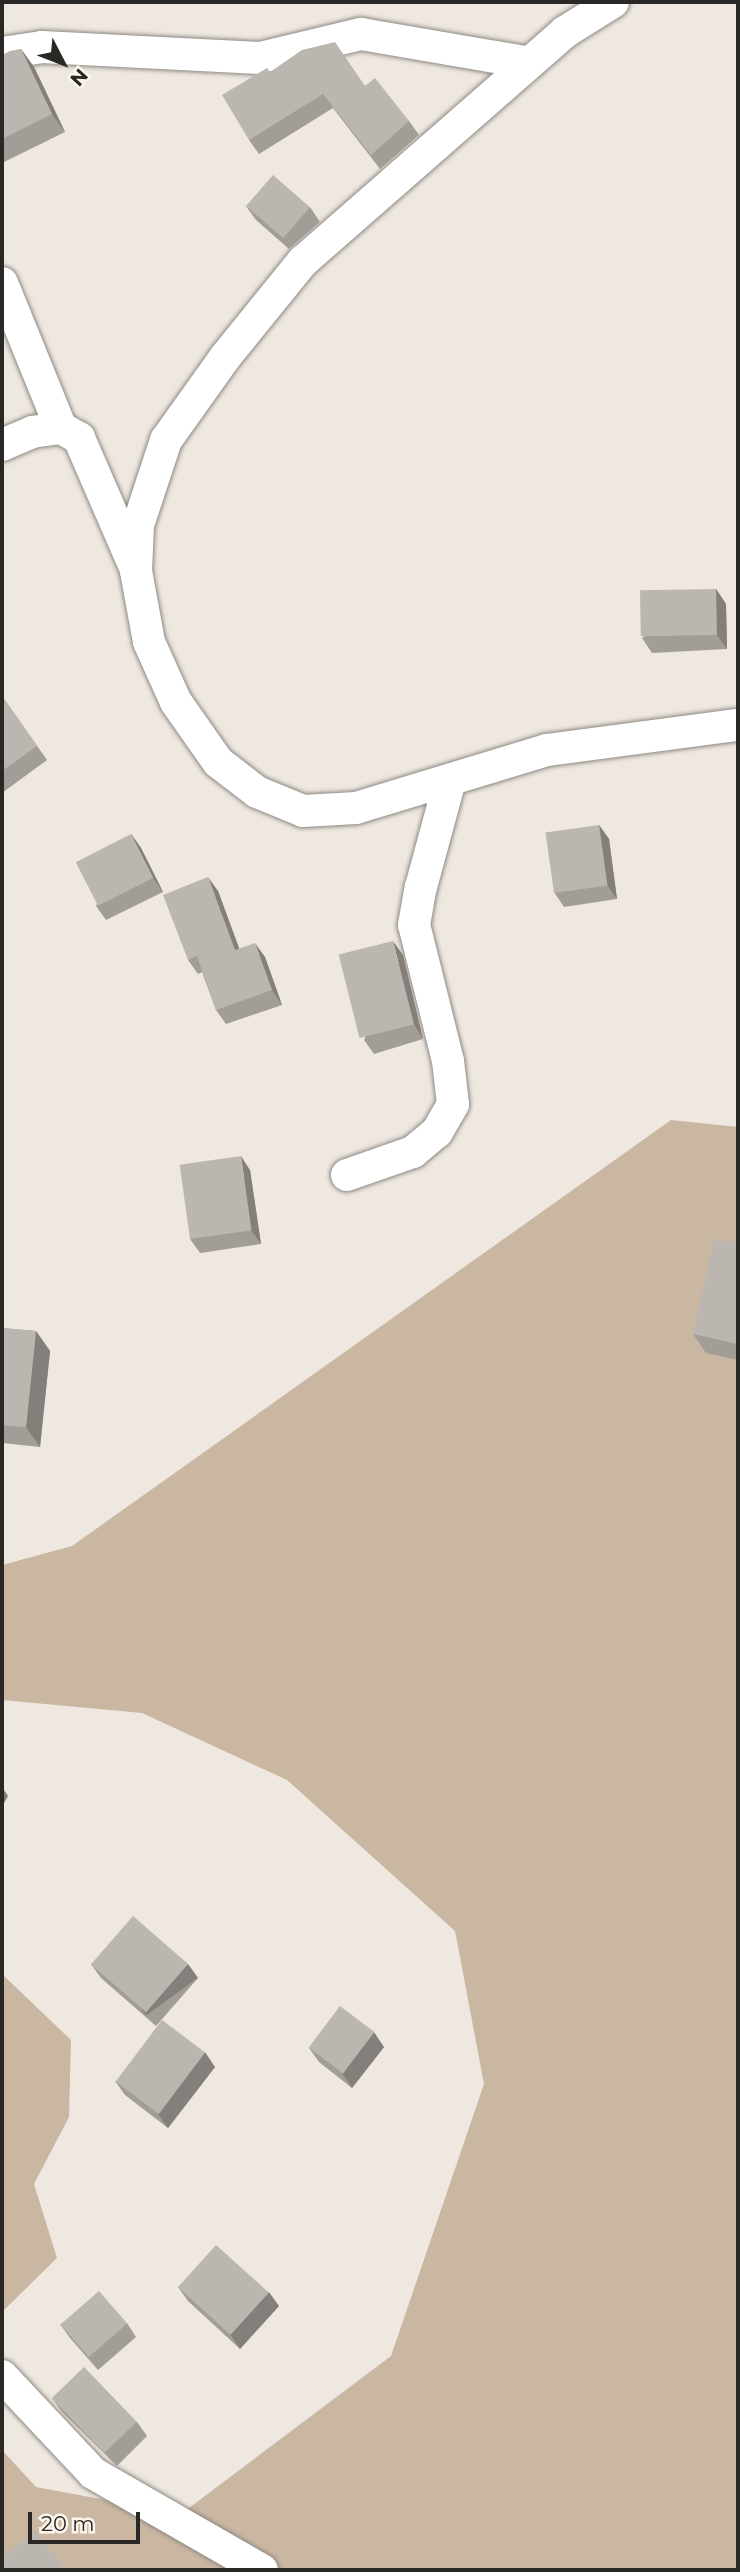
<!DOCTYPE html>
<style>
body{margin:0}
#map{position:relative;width:740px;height:2572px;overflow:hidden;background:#eee8e1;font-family:Montserrat,sans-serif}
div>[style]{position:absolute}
.green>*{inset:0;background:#cab7a2}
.roads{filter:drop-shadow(0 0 2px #8f8983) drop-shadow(0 0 2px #8f8983)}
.minor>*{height:32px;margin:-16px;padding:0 16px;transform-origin:16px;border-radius:16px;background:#fff}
.wall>*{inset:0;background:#a29d97}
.shaded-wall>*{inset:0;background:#847f7b;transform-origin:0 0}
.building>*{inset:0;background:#bcb6b0;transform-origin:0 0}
span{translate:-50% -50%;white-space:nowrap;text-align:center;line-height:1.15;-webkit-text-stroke:5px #fcf5ee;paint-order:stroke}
.frame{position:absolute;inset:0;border:4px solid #2a2825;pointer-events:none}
.north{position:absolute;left:28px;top:28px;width:70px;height:70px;-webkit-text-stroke:5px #fcf5ee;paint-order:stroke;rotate:132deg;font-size:19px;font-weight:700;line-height:28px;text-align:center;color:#2a2825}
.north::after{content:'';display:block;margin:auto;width:24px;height:32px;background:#2a2825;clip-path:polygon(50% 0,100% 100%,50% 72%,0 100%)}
.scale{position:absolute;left:28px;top:2512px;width:112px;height:32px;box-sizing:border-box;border:4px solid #2a2825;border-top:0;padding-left:9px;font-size:21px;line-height:24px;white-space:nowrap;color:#2a2825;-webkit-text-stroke:5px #fcf5ee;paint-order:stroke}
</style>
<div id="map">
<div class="green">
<div style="clip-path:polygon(671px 1120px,738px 1127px,738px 2570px,2px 2570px,2px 2450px,36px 2487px,181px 2514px,391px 2356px,484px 2084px,455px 1931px,287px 1780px,142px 1713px,2px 1700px,2px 1565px,72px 1546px)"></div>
<div style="clip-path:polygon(2px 1974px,71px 2040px,69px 2117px,34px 2184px,57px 2258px,2px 2312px)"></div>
</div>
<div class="roads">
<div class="minor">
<div style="left:613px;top:2px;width:57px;rotate:148deg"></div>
<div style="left:565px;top:32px;width:348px;rotate:138.8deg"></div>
<div style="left:303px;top:261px;width:122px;rotate:129deg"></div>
<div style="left:226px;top:356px;width:103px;rotate:125.5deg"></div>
<div style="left:166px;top:440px;width:89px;rotate:108.2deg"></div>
<div style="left:138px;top:525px;width:46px;rotate:92.5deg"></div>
<div style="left:136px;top:571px;width:72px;rotate:79.6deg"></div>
<div style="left:149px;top:642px;width:66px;rotate:65.8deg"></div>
<div style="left:176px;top:702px;width:73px;rotate:55deg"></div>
<div style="left:218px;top:762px;width:49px;rotate:37.6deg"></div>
<div style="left:257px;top:792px;width:50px;rotate:22.4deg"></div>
<div style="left:303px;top:811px;width:53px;rotate:-3.2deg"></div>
<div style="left:356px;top:808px;width:200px;rotate:-16.9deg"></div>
<div style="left:547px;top:750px;width:193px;rotate:-7.5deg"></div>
<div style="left:2px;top:53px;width:40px;rotate:-8.5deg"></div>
<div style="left:42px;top:47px;width:218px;rotate:2.9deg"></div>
<div style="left:260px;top:58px;width:104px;rotate:-13.4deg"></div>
<div style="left:361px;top:34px;width:171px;rotate:9.7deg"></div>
<div style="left:2px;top:283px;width:157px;rotate:67.9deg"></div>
<div style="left:2px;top:445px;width:33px;rotate:-23deg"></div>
<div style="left:32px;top:432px;width:29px;rotate:-8deg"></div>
<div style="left:61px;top:428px;width:21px;rotate:29deg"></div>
<div style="left:79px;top:438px;width:136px;rotate:66.6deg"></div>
<div style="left:347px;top:1175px;width:70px;rotate:-19.2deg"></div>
<div style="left:413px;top:1152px;width:31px;rotate:-40deg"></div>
<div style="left:437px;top:1132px;width:32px;rotate:-60deg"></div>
<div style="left:453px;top:1104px;width:43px;rotate:-96.6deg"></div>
<div style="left:448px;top:1061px;width:140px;rotate:-104deg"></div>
<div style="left:414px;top:925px;width:39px;rotate:-80deg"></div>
<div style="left:421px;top:887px;width:111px;rotate:-74.8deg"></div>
<div style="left:2px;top:2376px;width:133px;rotate:46.8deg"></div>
<div style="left:93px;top:2473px;width:195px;rotate:29.9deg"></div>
</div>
</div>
<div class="wall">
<div style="clip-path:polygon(21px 49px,34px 67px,65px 132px,2px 163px,2px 55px)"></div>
<div style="clip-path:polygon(270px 71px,365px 86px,409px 121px,419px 135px,380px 169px,333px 108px,259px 154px,249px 140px)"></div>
<div style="clip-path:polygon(246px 206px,310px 207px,320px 222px,289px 249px,256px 220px)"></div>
<div style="clip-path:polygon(716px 589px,726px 604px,727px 649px,652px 653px,642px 638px)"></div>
<div style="clip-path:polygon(2px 696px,47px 760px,2px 793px)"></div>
<div style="clip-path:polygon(599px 825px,609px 839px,617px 899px,564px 907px,554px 892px)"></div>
<div style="clip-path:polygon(131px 834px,141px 848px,163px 892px,106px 920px,96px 906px)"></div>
<div style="clip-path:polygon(218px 891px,239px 949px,265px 957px,282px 1005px,226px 1024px,216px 1010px,202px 972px,198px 974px,188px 960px)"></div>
<div style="clip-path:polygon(403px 955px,423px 1039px,374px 1054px,364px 1040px)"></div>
<div style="clip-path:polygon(250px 1170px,261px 1244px,200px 1253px,190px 1239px)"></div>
<div style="clip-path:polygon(738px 1243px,738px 1360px,706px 1353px,693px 1334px)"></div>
<div style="clip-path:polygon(2px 1328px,36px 1331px,50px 1351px,40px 1447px,2px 1443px)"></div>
<div style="clip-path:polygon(91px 1964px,198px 1978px,156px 2026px,101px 1978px)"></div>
<div style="clip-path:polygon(384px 2047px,352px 2088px,319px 2062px,309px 2048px)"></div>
<div style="clip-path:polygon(215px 2067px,168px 2128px,125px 2095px,115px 2081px)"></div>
<div style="clip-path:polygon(178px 2287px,279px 2306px,240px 2349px,188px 2301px)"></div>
<div style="clip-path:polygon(127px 2323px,136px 2337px,98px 2370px,70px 2338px,60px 2324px)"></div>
<div style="clip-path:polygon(52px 2398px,137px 2422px,147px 2436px,117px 2466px,62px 2412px)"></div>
</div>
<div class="shaded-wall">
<div style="clip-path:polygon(21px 49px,34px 67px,65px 132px,52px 114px)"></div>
<div style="clip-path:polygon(716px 589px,726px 604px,727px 649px,717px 635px)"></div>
<div style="clip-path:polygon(599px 825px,609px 839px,617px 899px,607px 885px)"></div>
<div style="clip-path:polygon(131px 834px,141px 848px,163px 892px,153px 878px)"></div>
<div style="clip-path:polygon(208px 877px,218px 891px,245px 964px,235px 950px)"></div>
<div style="clip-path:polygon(393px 941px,403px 955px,423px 1039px,414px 1024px)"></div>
<div style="clip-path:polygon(255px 943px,265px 957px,282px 1005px,272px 990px)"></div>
<div style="clip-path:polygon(241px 1156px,250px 1170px,261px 1244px,251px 1230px)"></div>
<div style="clip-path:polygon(36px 1331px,50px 1351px,40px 1447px,26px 1427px)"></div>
<div style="clip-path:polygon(2px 1787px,8px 1796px,2px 1807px)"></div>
<div style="left:188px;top:1964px;width:17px;height:64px;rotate:54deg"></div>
<div style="clip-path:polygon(374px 2032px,384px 2047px,352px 2088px,342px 2073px)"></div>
<div style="clip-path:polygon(205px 2052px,215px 2067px,168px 2128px,158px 2114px)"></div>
<div style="clip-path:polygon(269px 2292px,279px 2306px,240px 2349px,230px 2334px)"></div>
</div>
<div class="building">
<div style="clip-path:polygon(335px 42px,365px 86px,375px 78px,409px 121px,371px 155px,323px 94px,249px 140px,222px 95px,267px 68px,270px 72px,302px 50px)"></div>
<div style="clip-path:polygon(21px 49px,52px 114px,2px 139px,2px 55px,10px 51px)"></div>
<div style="left:273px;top:175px;width:49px;height:41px;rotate:41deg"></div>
<div style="left:716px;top:589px;width:46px;height:76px;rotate:89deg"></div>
<div style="clip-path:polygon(2px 696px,37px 746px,2px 771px)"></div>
<div style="left:599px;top:825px;width:61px;height:54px;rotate:82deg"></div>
<div style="left:131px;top:834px;width:49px;height:62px;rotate:63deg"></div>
<div style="clip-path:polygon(208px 877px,235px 950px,255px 943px,272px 990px,216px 1010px,197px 956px,188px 960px,163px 895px)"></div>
<div style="left:393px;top:941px;width:86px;height:56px;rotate:76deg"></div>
<div style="left:241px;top:1156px;width:75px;height:62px;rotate:82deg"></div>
<div style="clip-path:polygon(714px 1238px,738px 1243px,738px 1344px,693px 1334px)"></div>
<div style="clip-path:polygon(2px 1328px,36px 1331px,26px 1427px,2px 1425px)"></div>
<div style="left:133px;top:1916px;width:73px;height:64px;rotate:41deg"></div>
<div style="left:340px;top:2006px;width:43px;height:52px;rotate:37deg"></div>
<div style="left:162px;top:2020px;width:54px;height:77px;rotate:37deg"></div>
<div style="left:216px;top:2245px;width:71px;height:57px;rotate:42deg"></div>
<div style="left:99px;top:2291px;width:43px;height:51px;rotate:49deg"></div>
<div style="left:84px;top:2367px;width:76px;height:45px;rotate:46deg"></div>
<div style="clip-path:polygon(36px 2531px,66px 2570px,2px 2570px,2px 2558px)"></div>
</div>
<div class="frame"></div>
<div class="north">N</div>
<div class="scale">20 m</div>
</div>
